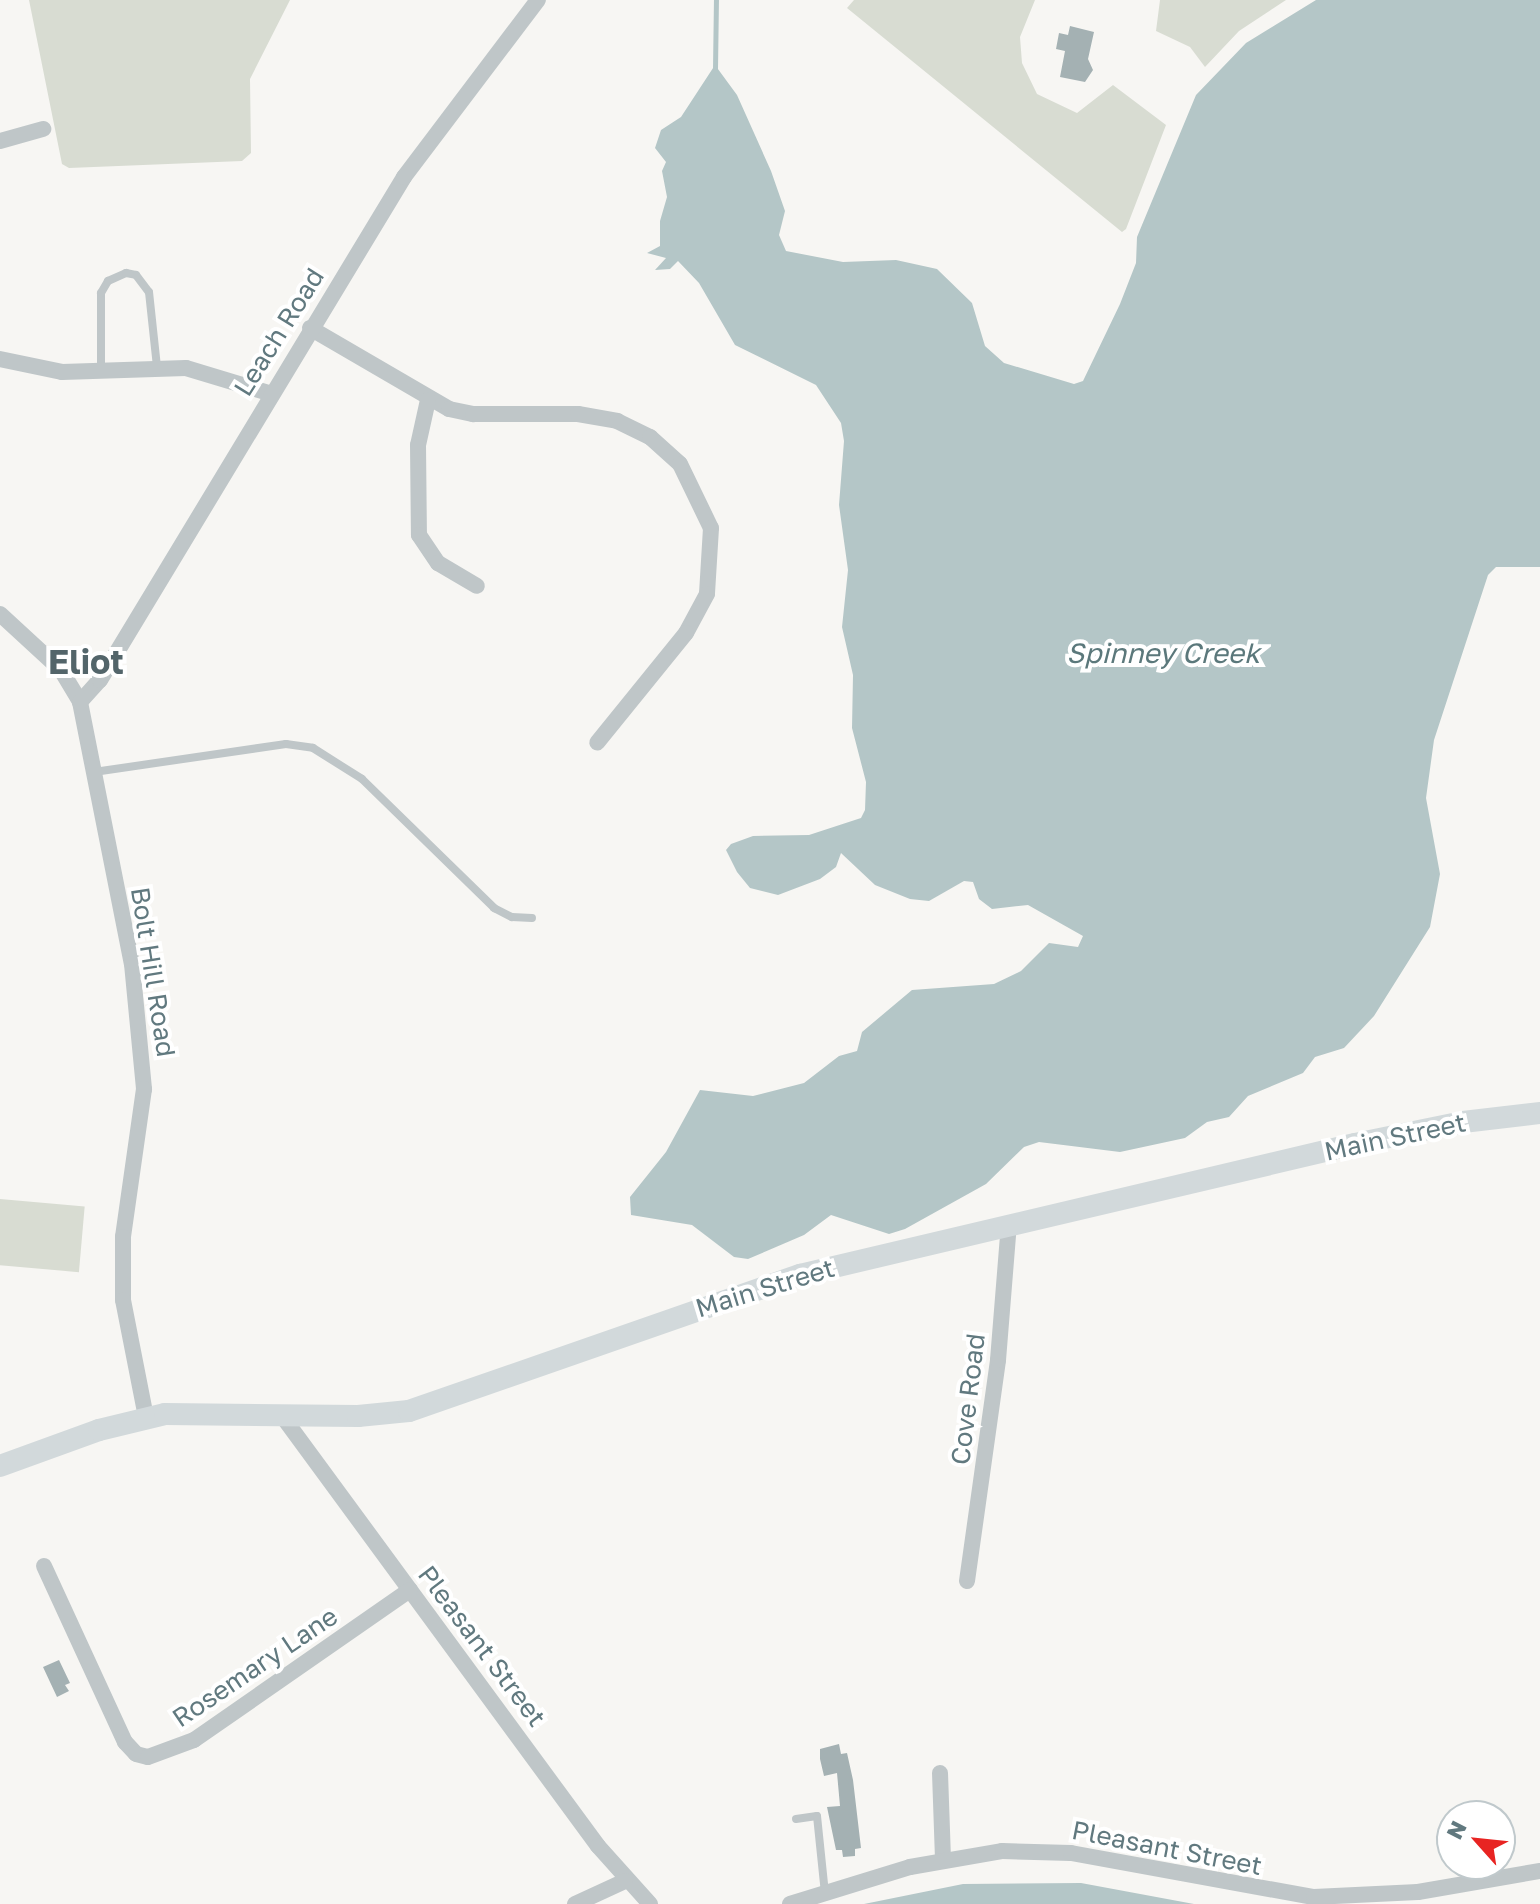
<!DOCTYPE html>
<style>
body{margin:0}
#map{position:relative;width:1540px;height:1904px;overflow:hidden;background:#f7f6f3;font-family:"Golos Text",sans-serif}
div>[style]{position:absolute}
.green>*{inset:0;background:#d8dcd2;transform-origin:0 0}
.water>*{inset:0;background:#b4c6c7}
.stream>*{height:5px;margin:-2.5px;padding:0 2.5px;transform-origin:2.5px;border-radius:2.5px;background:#b4c6c7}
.building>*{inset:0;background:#a4b1b3}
.lane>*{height:8px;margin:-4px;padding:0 4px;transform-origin:4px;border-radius:4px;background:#bfc6c8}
.street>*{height:16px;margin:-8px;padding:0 8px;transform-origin:8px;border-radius:8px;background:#bfc6c8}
.secondary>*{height:22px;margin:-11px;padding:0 11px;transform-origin:11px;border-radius:11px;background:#d2d9db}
span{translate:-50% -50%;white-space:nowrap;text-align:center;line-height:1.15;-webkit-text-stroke:8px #fff;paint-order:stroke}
.street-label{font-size:26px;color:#61797f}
.water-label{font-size:28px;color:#5b787b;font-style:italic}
.district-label{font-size:34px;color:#53656a;font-weight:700}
.north{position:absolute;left:1436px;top:1800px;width:80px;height:80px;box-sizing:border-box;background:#fff;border:2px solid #c0c9cc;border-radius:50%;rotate:297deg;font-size:22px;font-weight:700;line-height:32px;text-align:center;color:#61797f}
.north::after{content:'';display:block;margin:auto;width:28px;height:36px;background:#e82422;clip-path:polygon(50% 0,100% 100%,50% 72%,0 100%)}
</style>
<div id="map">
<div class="green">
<div style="clip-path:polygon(29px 0,290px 0,250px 79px,251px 153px,242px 161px,69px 168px,62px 164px)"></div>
<div style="clip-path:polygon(854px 0,1035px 0,1020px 37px,1022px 63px,1037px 94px,1077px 113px,1113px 85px,1166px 125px,1126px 229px,1122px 232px,847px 8px)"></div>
<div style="clip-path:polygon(1160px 0,1286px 0,1239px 31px,1205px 67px,1190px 47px,1156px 31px)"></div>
<div style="left:0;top:1199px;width:85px;height:66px;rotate:5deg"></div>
</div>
<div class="water">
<div style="clip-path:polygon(1316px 0,1540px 0,1540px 567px,1496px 567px,1488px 575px,1434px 740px,1426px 798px,1440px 874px,1430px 927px,1374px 1016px,1344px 1048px,1315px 1057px,1303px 1073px,1248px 1096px,1229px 1117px,1207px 1122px,1185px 1138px,1120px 1152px,1039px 1142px,1024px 1147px,986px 1184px,905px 1229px,889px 1234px,831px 1215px,804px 1235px,748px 1259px,734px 1257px,692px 1225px,631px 1215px,630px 1197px,666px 1152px,700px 1090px,753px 1096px,804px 1083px,839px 1056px,857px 1051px,862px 1032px,912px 990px,994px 984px,1021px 971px,1049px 943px,1078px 947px,1083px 936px,1028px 905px,992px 909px,979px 899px,973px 882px,964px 881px,929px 901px,910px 899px,875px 885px,841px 853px,836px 867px,820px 879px,778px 895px,750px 888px,737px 872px,726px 850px,731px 844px,753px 836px,809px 835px,861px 818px,865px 810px,866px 782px,852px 728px,853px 675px,842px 627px,848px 570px,839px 505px,844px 441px,841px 423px,816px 385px,735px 345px,699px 283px,678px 261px,670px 269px,655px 270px,666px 258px,647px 253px,660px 246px,660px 221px,667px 197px,662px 171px,666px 162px,655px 148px,661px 130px,681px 117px,715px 65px,737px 95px,771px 171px,785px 211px,779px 235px,786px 251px,843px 262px,896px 260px,937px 269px,972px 303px,985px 346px,1004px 363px,1074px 384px,1083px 381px,1120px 304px,1136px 263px,1137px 237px,1196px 95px,1246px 43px)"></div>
<div style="clip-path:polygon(1081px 1883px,1194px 1904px,864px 1904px,963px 1884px)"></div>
</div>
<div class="stream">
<div style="left:715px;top:69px;width:69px;rotate:-89.2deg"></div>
</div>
<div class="building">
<div style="clip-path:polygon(1070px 26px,1094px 32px,1088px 59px,1093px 70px,1085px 82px,1060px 77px,1065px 51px,1056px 49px,1059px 33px,1068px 35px)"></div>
<div style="clip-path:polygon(59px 1660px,70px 1683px,65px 1685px,69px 1691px,57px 1697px,43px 1667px)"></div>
<div style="clip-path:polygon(839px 1744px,841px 1754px,847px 1753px,853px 1780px,861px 1848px,855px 1849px,855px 1856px,843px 1857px,842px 1850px,836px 1850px,827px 1807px,840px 1806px,837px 1773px,824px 1776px,820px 1759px,820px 1749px)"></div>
</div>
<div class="lane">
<div style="left:101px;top:370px;width:77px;rotate:-90deg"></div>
<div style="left:101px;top:293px;width:14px;rotate:-60deg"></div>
<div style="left:108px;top:281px;width:20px;rotate:-24deg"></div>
<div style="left:126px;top:273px;width:10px;rotate:11deg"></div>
<div style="left:136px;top:275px;width:21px;rotate:53deg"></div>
<div style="left:149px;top:292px;width:75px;rotate:83.9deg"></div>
<div style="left:94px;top:772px;width:194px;rotate:-8.3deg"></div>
<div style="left:286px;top:744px;width:27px;rotate:8deg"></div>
<div style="left:313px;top:748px;width:58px;rotate:32.3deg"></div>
<div style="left:362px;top:779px;width:185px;rotate:44.3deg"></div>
<div style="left:494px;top:908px;width:20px;rotate:27deg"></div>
<div style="left:512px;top:917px;width:20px;rotate:3deg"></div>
<div style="left:796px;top:1819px;width:21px;rotate:-8deg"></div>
<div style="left:817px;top:1816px;width:77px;rotate:84.1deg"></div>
</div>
<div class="street">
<div style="left:0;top:141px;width:45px;rotate:-15.6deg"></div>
<div style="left:310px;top:328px;width:161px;rotate:30.2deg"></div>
<div style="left:449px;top:409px;width:25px;rotate:12deg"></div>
<div style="left:473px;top:414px;width:105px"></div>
<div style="left:578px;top:414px;width:40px;rotate:10deg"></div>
<div style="left:617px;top:421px;width:37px;rotate:26deg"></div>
<div style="left:650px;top:437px;width:40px;rotate:42deg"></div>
<div style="left:680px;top:464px;width:71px;rotate:64.2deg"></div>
<div style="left:711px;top:528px;width:66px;rotate:93.5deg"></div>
<div style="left:707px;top:594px;width:44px;rotate:118.3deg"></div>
<div style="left:686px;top:633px;width:141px;rotate:129deg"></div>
<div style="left:0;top:359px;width:63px;rotate:11.8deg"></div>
<div style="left:62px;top:372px;width:124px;rotate:-1.8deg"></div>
<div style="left:186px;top:368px;width:87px;rotate:16.8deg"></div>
<div style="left:428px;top:400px;width:46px;rotate:102.5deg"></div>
<div style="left:418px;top:445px;width:90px;rotate:89.4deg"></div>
<div style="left:419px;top:535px;width:34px;rotate:56deg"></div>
<div style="left:438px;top:563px;width:45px;rotate:30.5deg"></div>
<div style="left:0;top:614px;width:83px;rotate:42.6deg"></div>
<div style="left:61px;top:670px;width:37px;rotate:59deg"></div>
<div style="left:80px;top:702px;width:267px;rotate:78.8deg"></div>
<div style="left:132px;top:964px;width:126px;rotate:84.5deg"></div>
<div style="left:144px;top:1089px;width:149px;rotate:98.1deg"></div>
<div style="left:123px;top:1237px;width:63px;rotate:90deg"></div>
<div style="left:123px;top:1300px;width:119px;rotate:78.9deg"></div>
<div style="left:80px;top:702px;width:30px;rotate:-48deg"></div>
<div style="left:100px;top:680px;width:588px;rotate:-58.85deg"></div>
<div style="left:404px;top:177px;width:222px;rotate:-52.9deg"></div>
<div style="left:280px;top:1413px;width:537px;rotate:53.71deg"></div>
<div style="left:598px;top:1846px;width:78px;rotate:48.1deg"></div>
<div style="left:44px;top:1566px;width:194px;rotate:65.3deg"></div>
<div style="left:125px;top:1742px;width:16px;rotate:47deg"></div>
<div style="left:136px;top:1754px;width:12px;rotate:14deg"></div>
<div style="left:148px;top:1757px;width:49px;rotate:-20.3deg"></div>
<div style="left:194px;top:1740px;width:263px;rotate:-34.8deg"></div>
<div style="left:967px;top:1581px;width:223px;rotate:-82deg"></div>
<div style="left:998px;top:1360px;width:137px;rotate:-85.4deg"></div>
<div style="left:940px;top:1773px;width:86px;rotate:88deg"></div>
<div style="left:575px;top:1904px;width:55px;rotate:-24.7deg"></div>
<div style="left:790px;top:1904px;width:126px;rotate:-17.1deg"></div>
<div style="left:910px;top:1867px;width:93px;rotate:-9.9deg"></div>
<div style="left:1002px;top:1851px;width:69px;rotate:1.7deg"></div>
<div style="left:1071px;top:1853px;width:247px;rotate:10.3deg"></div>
<div style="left:1314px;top:1897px;width:104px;rotate:-2.8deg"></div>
<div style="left:1418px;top:1892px;width:124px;rotate:-9.8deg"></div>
</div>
<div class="secondary">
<div style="left:0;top:1466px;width:105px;rotate:-20deg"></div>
<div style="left:99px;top:1430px;width:68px;rotate:-13.6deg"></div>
<div style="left:165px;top:1414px;width:193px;rotate:0.6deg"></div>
<div style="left:358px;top:1416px;width:51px;rotate:-5.6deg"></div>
<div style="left:409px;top:1411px;width:414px;rotate:-19.2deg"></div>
<div style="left:800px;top:1275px;width:570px;rotate:-13.28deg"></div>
<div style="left:1355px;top:1144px;width:110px;rotate:-11.5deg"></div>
<div style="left:1463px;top:1122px;width:78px;rotate:-6.7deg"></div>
</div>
<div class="street-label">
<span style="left:279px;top:332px;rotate:-58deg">Leach Road</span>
<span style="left:153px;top:972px;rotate:81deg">Bolt Hill Road</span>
<span style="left:1395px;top:1137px;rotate:-12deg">Main Street</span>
<span style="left:765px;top:1288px;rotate:-17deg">Main Street</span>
<span style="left:968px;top:1399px;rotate:-83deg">Cove Road</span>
<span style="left:482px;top:1646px;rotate:53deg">Pleasant Street</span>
<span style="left:255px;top:1667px;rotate:-34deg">Rosemary Lane</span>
<span style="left:1167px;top:1848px;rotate:11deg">Pleasant Street</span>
</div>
<div class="water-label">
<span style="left:1163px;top:653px">Spinney Creek</span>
</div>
<div class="district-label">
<span style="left:86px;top:662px">Eliot</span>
</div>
<div class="north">N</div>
</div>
